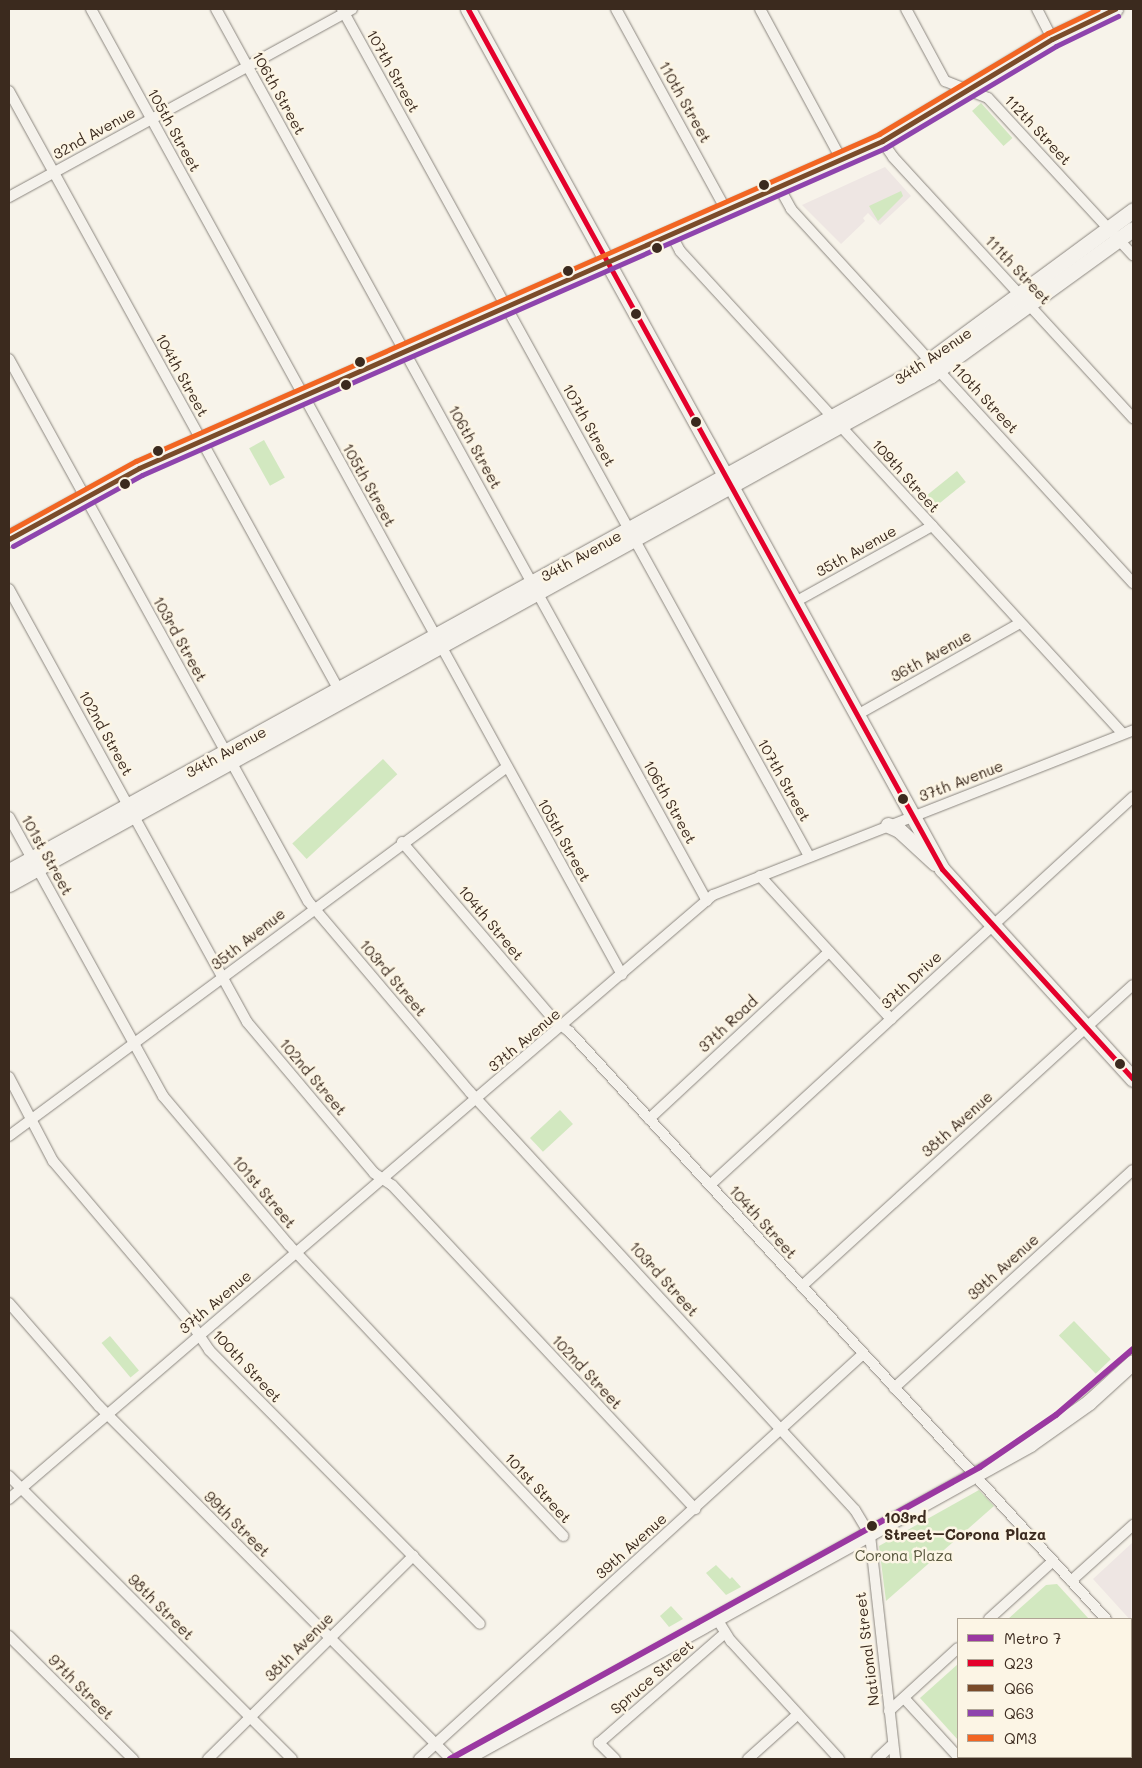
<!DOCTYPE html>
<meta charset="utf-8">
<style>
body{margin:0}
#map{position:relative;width:1142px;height:1768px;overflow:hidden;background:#f7f3ea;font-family:Mali,sans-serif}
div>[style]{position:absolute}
.built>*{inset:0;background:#eee6e3}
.green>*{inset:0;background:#d2e8c0;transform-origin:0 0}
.roads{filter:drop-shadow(0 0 1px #8b867f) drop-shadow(0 0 1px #8b867f)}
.street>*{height:10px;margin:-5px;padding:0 5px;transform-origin:5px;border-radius:5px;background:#f5f2ec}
.secondary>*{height:15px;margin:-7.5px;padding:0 7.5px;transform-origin:7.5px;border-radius:7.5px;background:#f5f2ec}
.primary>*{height:16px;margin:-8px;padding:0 8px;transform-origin:8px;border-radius:8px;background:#f5f2ec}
.bus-1>*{height:5px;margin:-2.5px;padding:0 2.5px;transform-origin:2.5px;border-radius:2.5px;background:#e4002b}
.bus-2>*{height:5px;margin:-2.5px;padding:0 2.5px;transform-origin:2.5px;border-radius:2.5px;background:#7a4b2a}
.bus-3>*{height:5px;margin:-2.5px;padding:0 2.5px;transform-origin:2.5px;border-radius:2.5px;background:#8e44ad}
.bus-4>*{height:5px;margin:-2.5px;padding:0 2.5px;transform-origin:2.5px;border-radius:2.5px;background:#f26522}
.metro-1>*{height:6px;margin:-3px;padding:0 3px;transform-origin:3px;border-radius:3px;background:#9a38a1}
.dots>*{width:14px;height:14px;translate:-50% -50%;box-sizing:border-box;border:2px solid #fcf5e5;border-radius:50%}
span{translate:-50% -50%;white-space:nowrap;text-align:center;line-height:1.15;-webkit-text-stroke:5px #fcf5e5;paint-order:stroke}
.street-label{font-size:15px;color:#3b2a1e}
.stop-label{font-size:15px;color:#3b2a1e;font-weight:700}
.left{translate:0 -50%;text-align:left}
.park-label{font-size:15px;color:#59573e}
.frame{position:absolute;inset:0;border:10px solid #3b2a1e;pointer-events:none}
.legend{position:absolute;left:957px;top:1618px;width:175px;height:140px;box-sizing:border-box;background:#fcf5e5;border:1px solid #afa495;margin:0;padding:6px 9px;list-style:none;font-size:15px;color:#3b2a1e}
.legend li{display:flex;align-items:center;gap:10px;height:25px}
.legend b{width:25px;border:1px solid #afa495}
</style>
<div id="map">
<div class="built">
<div style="clip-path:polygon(885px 167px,911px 196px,880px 225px,868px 213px,863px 218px,865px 221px,841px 244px,802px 205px)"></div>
<div style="clip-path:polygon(1133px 1542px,1133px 1623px,1093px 1579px)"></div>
</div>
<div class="green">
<div style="left:981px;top:103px;width:47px;height:12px;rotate:48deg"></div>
<div style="clip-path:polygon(901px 191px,903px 196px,878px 221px,869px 206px)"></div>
<div style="left:264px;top:440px;width:43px;height:17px;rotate:61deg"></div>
<div style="left:957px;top:471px;width:14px;height:43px;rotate:51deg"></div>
<div style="left:383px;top:759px;width:21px;height:124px;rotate:47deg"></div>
<div style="left:560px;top:1110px;width:19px;height:41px;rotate:47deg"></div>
<div style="left:1074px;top:1321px;width:53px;height:21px;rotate:46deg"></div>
<div style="left:110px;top:1336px;width:45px;height:11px;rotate:50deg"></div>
<div style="clip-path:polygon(979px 1490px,994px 1506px,886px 1601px,879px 1546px)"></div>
<div style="clip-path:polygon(716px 1565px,730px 1579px,732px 1577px,741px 1587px,726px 1595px,706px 1573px)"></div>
<div style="clip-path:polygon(1057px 1584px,1089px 1619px,1008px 1619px,1046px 1585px)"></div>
<div style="clip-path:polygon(671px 1606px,683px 1619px,669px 1627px,660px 1616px)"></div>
<div style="clip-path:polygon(958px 1664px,958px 1740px,920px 1698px)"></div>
<div style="clip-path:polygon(973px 1757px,1081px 1757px,1078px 1759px)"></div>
</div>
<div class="roads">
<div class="street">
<div style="left:91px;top:9px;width:1102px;rotate:61.2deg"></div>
<div style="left:216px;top:9px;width:1018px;rotate:61.17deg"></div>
<div style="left:342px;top:9px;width:967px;rotate:61.13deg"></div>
<div style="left:616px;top:9px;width:229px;rotate:61.3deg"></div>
<div style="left:760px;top:9px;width:170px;rotate:61.6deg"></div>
<div style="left:906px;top:9px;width:82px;rotate:61.6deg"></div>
<div style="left:945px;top:81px;width:46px;rotate:21.6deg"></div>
<div style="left:988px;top:98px;width:214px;rotate:47.3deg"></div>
<div style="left:1037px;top:9px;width:34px;rotate:63deg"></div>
<div style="left:9px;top:91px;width:688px;rotate:61.16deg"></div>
<div style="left:882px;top:141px;width:19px;rotate:55deg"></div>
<div style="left:893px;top:157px;width:355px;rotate:47.4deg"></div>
<div style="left:779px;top:187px;width:25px;rotate:61deg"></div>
<div style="left:791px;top:209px;width:507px;rotate:47.56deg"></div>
<div style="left:9px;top:197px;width:391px;rotate:-28.7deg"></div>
<div style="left:671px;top:234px;width:19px;rotate:62deg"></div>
<div style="left:680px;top:251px;width:655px;rotate:47.47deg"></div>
<div style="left:9px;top:359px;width:619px;rotate:61.12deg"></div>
<div style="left:308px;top:901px;width:250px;rotate:49.7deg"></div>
<div style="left:470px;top:1092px;width:568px;rotate:47.35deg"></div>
<div style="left:855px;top:1510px;width:29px;rotate:59deg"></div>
<div style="left:870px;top:1535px;width:225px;rotate:83.6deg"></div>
<div style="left:9px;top:589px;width:494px;rotate:61.2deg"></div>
<div style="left:247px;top:1022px;width:197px;rotate:49.9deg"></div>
<div style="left:374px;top:1173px;width:22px;rotate:34deg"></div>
<div style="left:392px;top:1185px;width:444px;rotate:46.9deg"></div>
<div style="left:795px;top:602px;width:157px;rotate:-29deg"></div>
<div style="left:857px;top:715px;width:187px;rotate:-29.4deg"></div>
<div style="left:9px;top:817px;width:319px;rotate:61.1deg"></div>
<div style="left:163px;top:1096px;width:195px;rotate:49.8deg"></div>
<div style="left:289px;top:1245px;width:400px;rotate:46.7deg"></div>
<div style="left:402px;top:842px;width:234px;rotate:49.5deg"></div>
<div style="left:554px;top:1020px;width:20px;rotate:37deg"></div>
<div style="left:570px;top:1032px;width:795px;rotate:47.6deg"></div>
<div style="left:760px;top:876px;width:194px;rotate:47.5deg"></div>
<div style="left:9px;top:1077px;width:95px;rotate:62.4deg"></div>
<div style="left:53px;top:1161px;width:216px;rotate:49.7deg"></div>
<div style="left:193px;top:1326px;width:29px;rotate:56deg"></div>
<div style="left:209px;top:1350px;width:385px;rotate:45.3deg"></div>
<div style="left:649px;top:1119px;width:246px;rotate:-42.9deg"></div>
<div style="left:9px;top:1136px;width:620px;rotate:-36.54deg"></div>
<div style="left:710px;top:1185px;width:574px;rotate:-42.53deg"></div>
<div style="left:802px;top:1286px;width:447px;rotate:-42.3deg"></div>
<div style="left:9px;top:1303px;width:137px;rotate:48.9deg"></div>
<div style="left:99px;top:1406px;width:499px;rotate:45.1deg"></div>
<div style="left:894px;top:1388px;width:323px;rotate:-42.4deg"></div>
<div style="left:9px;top:1476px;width:400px;rotate:45deg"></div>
<div style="left:9px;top:1499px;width:928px;rotate:-40.63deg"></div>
<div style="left:713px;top:895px;width:451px;rotate:-21.4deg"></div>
<div style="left:1071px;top:1581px;width:84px;rotate:-42.1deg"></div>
<div style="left:717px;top:1619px;width:26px;rotate:58deg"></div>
<div style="left:731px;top:1641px;width:160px;rotate:47.5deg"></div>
<div style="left:989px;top:1619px;width:86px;rotate:-42.2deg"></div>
<div style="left:9px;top:1636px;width:175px;rotate:44.8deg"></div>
<div style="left:1131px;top:1646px;width:4px;rotate:56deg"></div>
<div style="left:904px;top:1698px;width:83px;rotate:47.4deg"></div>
<div style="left:889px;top:1711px;width:93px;rotate:-42.4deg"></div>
<div style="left:1131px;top:1728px;width:4px;rotate:-56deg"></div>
<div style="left:208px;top:1759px;width:289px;rotate:-44.7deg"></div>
<div style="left:419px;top:1759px;width:601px;rotate:-42.37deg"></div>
<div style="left:615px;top:1759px;width:23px;rotate:-135deg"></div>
<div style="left:599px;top:1743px;width:167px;rotate:-41.1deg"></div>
<div style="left:748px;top:1759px;width:67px;rotate:-42deg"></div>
<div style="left:877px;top:1759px;width:22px;rotate:-43deg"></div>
<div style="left:1096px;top:1759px;width:4px;rotate:-34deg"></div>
</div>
<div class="secondary">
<div style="left:468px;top:9px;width:982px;rotate:61.14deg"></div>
<div style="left:942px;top:869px;width:284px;rotate:47.7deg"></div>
<div style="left:888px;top:825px;width:12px;rotate:24deg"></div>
<div style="left:899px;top:830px;width:49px;rotate:42.5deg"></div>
<div style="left:9px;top:871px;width:1035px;rotate:-28.89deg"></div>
<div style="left:915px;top:371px;width:271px;rotate:-36.4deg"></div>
<div style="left:9px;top:884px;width:1053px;rotate:-28.9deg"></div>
<div style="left:931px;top:375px;width:249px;rotate:-35.9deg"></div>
<div style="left:463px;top:1759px;width:649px;rotate:-29.05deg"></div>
<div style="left:1030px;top:1444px;width:72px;rotate:-35.4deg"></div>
<div style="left:1089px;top:1402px;width:59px;rotate:-42.3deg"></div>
</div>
<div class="primary">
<div style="left:9px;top:539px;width:148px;rotate:-28.6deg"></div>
<div style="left:139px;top:468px;width:812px;rotate:-23.75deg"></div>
<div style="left:882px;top:141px;width:198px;rotate:-31deg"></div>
<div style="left:1052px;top:39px;width:70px;rotate:-25.5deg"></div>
</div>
</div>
<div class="bus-1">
<div style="left:468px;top:9px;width:982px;rotate:61.14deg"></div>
<div style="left:942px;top:869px;width:284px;rotate:47.7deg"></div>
</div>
<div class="bus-2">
<div style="left:9px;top:539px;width:148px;rotate:-28.6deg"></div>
<div style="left:139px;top:468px;width:812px;rotate:-23.75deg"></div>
<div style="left:882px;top:141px;width:198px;rotate:-31deg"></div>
<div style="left:1052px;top:39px;width:70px;rotate:-25.5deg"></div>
</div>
<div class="bus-3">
<div style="left:13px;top:546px;width:147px;rotate:-28.8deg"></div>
<div style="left:142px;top:475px;width:812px;rotate:-23.75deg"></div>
<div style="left:885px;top:148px;width:199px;rotate:-30.8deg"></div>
<div style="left:1056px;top:46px;width:69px;rotate:-25.8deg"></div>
</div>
<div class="bus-4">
<div style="left:9px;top:531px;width:145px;rotate:-28.9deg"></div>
<div style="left:136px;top:461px;width:812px;rotate:-23.75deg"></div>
<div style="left:879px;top:134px;width:197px;rotate:-30.9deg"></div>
<div style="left:1048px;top:33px;width:55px;rotate:-25.6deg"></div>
</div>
<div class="metro-1">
<div style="left:450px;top:1759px;width:605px;rotate:-28.85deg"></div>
<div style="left:980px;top:1467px;width:92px;rotate:-34.4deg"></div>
<div style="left:1056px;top:1415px;width:101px;rotate:-40.6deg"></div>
</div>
<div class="dots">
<div style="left:764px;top:185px;background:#3b2a1e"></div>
<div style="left:657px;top:248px;background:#3b2a1e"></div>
<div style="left:568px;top:271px;background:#3b2a1e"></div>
<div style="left:636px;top:314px;background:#3b2a1e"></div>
<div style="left:360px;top:362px;background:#3b2a1e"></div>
<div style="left:346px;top:385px;background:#3b2a1e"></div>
<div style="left:696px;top:422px;background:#3b2a1e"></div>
<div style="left:158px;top:451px;background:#3b2a1e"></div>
<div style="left:125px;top:484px;background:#3b2a1e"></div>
<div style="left:903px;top:799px;background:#3b2a1e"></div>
<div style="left:1120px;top:1064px;background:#3b2a1e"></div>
<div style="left:872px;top:1526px;background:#3b2a1e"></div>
</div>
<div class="street-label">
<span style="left:393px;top:71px;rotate:61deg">107th Street</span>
<span style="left:279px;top:93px;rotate:61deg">106th Street</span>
<span style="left:685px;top:102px;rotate:61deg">110th Street</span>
<span style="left:174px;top:130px;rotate:61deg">105th Street</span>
<span style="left:1038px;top:130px;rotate:47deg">112th Street</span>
<span style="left:94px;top:133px;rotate:-29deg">32nd Avenue</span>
<span style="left:1018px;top:270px;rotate:47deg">111th Street</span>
<span style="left:933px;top:356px;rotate:-34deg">34th Avenue</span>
<span style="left:182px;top:375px;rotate:61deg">104th Street</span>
<span style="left:985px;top:398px;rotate:47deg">110th Street</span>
<span style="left:589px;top:425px;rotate:61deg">107th Street</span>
<span style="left:475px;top:447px;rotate:61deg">106th Street</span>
<span style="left:906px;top:476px;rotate:48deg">109th Street</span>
<span style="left:369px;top:485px;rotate:61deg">105th Street</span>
<span style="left:856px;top:551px;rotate:-29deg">35th Avenue</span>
<span style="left:581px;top:556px;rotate:-29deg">34th Avenue</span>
<span style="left:180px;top:639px;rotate:61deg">103rd Street</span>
<span style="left:931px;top:656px;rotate:-29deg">36th Avenue</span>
<span style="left:106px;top:733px;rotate:61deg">102nd Street</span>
<span style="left:226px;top:752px;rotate:-29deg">34th Avenue</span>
<span style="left:784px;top:780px;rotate:61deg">107th Street</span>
<span style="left:961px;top:781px;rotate:-21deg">37th Avenue</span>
<span style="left:670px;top:802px;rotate:61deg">106th Street</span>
<span style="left:564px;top:840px;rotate:61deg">105th Street</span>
<span style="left:47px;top:855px;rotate:61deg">101st Street</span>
<span style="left:491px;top:923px;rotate:50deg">104th Street</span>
<span style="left:248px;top:939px;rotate:-38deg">35th Avenue</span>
<span style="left:393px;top:978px;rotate:50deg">103rd Street</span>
<span style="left:911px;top:980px;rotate:-43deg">37th Drive</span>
<span style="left:728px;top:1024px;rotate:-43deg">37th Road</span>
<span style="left:524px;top:1040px;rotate:-40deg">37th Avenue</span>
<span style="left:313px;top:1077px;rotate:50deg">102nd Street</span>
<span style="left:957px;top:1124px;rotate:-42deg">38th Avenue</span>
<span style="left:264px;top:1192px;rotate:50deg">101st Street</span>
<span style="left:763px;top:1222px;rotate:48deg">104th Street</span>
<span style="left:1003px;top:1267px;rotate:-42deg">39th Avenue</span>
<span style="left:664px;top:1279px;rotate:48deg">103rd Street</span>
<span style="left:215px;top:1302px;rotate:-40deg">37th Avenue</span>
<span style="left:247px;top:1366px;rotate:47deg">100th Street</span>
<span style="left:587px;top:1372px;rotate:47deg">102nd Street</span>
<span style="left:538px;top:1488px;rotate:47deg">101st Street</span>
<span style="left:237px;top:1524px;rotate:45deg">99th Street</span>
<span style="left:631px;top:1546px;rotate:-42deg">39th Avenue</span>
<span style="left:161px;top:1607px;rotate:45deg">98th Street</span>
<span style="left:299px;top:1647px;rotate:-45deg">38th Avenue</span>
<span style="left:867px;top:1649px;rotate:-97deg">National Street</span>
<span style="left:652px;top:1677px;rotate:-41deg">Spruce Street</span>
<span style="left:81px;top:1687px;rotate:45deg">97th Street</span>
</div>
<div class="stop-label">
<span class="left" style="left:884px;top:1526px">103rd<br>Street–Corona Plaza</span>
</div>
<div class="park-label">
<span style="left:904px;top:1556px">Corona Plaza</span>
</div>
<div class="frame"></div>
<ul class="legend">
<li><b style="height:6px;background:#9a38a1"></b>Metro 7</li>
<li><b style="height:6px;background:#e4002b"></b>Q23</li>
<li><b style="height:6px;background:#7a4b2a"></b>Q66</li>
<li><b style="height:6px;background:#8e44ad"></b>Q63</li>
<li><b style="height:6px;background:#f26522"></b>QM3</li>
</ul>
</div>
